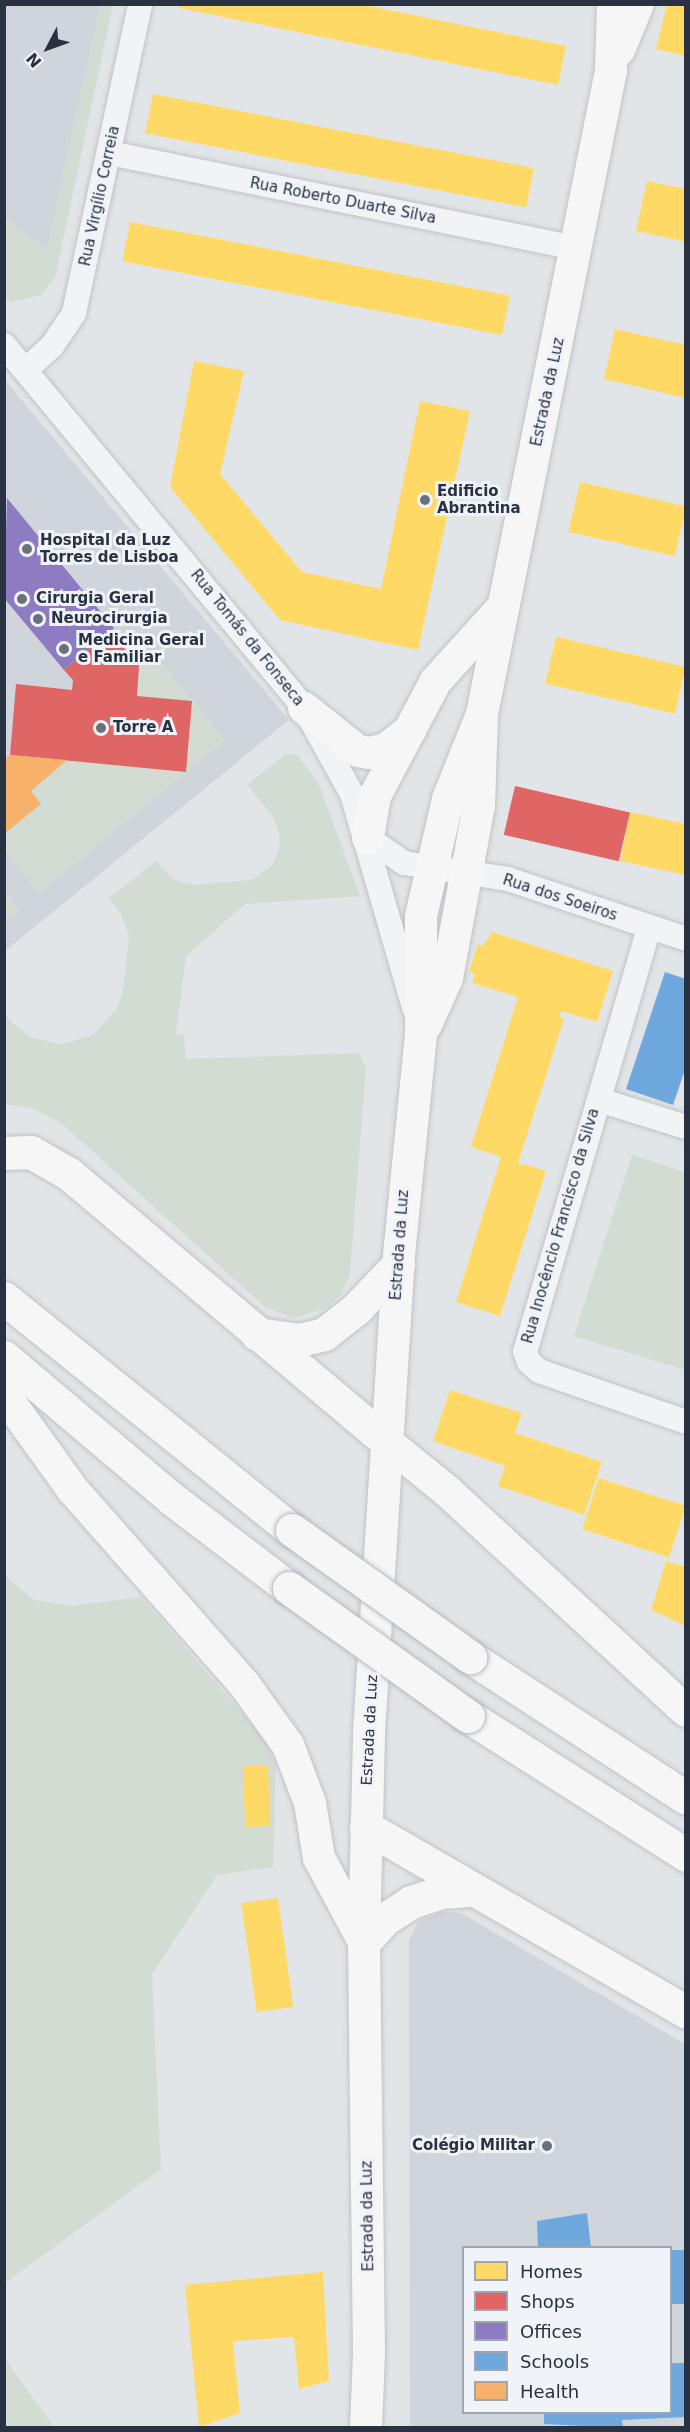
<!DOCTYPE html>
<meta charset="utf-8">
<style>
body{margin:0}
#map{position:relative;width:690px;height:2432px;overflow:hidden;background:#e2e5e8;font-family:"DejaVu Sans",sans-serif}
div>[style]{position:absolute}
.built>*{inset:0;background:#d0d4db}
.green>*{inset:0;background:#d3dcd3}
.homes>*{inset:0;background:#ffd966;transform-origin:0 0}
.shops>*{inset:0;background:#e06666;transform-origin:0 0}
.offices>*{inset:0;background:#8e7cc3}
.schools>*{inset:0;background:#6fa8dc;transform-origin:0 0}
.health>*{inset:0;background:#f6b26b}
.roads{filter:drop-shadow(0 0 2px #c0c3c6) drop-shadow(0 0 2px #c0c3c6)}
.minor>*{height:24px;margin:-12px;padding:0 12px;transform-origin:12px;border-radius:12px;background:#f2f3f4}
.major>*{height:32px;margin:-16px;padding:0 16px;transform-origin:16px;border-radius:16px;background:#f6f6f7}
.highway>*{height:33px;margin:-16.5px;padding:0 16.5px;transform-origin:16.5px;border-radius:16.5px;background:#f6f6f7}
.bridges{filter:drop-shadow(0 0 2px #b4b8bd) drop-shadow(0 0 2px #b4b8bd)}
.highway-bridge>*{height:33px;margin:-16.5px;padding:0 16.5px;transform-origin:16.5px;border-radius:16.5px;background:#f6f6f7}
.dots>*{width:16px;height:16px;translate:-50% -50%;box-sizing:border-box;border:3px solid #f0f3f7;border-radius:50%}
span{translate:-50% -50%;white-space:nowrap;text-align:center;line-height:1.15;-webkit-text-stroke:6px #f0f3f7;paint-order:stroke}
.street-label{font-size:15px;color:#283242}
.poi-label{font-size:15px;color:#283242;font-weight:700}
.left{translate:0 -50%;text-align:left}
.right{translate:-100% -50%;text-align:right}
.frame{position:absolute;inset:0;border:6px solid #283242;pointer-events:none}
.legend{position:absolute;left:462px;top:2246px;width:210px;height:168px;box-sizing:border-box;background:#f0f3f7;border:2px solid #a0a6af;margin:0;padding:8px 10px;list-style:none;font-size:18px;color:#283242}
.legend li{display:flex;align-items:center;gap:12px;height:30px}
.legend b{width:30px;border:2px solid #a0a6af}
.north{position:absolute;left:18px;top:18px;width:60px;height:60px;-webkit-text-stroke:4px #f0f3f7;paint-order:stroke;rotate:229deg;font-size:16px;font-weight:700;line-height:24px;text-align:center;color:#283242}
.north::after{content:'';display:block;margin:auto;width:21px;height:27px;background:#283242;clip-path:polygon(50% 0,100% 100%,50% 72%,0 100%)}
</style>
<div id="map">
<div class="built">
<div style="clip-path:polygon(5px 5px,100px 5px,47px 249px,5px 219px)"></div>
<div style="clip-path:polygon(5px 380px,289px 720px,5px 951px)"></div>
<div style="clip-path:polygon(evenodd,441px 1912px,461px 1913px,685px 2044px,685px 2427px,410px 2427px,409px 1940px,418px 1922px,441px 1912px,464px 2248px,670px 2248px,670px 2412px,464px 2412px,464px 2248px)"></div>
</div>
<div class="green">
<div style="clip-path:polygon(100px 5px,113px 5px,55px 278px,41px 295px,12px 302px,5px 299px,5px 219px,47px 248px)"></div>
<div style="clip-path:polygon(154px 654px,225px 740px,39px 893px,5px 851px,4px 834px,40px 804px,31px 791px,67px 760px,192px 701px,137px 696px,139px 666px)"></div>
<div style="clip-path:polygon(286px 754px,297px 755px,318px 782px,360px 896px,245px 904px,186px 956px,176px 1034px,184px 1035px,186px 1059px,359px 1053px,366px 1068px,350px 1274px,342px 1293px,327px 1308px,293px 1318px,265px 1307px,61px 1123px,32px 1108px,4px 1104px,5px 1016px,31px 1038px,62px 1044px,93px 1035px,116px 1010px,123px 992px,129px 936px,121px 914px,109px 898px,156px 861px,173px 879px,193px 885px,251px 880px,272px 866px,279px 848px,280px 834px,271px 814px,247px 785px)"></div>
<div style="clip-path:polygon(5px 892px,19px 910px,5px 921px,4px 921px)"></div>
<div style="clip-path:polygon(632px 1155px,685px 1172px,685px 1370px,574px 1336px)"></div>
<div style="clip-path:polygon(4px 1575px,34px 1600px,71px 1606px,141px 1597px,266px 1741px,276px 1764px,273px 1867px,217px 1875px,152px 1974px,161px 2169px,5px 2283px)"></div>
<div style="clip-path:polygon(4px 2359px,5px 2359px,54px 2427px,5px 2427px)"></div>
</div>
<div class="homes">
<div style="clip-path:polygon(180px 4px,359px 4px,566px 46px,558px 85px,179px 8px)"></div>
<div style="clip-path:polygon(667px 4px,686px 4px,686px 56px,656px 49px)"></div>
<div style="left:153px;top:94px;width:388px;height:40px;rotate:11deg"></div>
<div style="clip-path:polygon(647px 181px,686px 189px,686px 242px,636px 231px)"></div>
<div style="left:130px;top:222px;width:387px;height:40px;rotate:11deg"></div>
<div style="clip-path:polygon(615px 329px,686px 345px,686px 398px,604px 379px)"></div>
<div style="clip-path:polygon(194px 361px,244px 371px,220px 474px,302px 572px,381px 589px,420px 401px,470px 411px,418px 650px,280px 620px,170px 487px)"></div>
<div style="left:580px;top:482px;width:109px;height:51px;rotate:13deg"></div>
<div style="left:556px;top:637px;width:133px;height:48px;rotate:13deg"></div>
<div style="clip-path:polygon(630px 812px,686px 824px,686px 875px,620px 861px)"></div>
<div style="clip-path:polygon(492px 932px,613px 971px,597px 1022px,561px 1011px,559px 1017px,564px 1019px,518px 1163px,546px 1171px,500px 1316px,456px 1302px,501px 1157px,471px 1147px,518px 997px,472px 983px,475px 974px,469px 972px,478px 944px,483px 946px)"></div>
<div style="clip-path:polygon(450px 1390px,522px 1413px,515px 1433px,602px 1462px,584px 1515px,498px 1486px,505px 1466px,433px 1441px)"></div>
<div style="left:599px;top:1478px;width:91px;height:54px;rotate:18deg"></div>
<div style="clip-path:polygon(666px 1561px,686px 1567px,686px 1626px,651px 1610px)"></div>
<div style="left:268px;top:1765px;width:61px;height:25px;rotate:88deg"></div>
<div style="left:278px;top:1898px;width:110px;height:37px;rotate:82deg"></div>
<div style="clip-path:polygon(323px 2272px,329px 2381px,299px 2389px,294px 2337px,233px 2341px,240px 2413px,199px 2427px,185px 2285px)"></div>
</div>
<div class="shops">
<div style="clip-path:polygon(110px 631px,139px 666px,137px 696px,192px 701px,186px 772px,10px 755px,16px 684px,72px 690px,73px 680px,64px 670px)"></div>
<div style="left:515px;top:786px;width:118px;height:50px;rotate:13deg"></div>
</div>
<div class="offices">
<div style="clip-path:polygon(7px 498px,114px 628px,64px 670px,4px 598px)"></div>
</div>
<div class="schools">
<div style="clip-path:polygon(665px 972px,686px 979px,686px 1067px,673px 1105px,626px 1089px)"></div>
<div style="clip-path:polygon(587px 2213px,591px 2248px,538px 2248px,537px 2221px)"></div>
<div style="left:686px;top:2250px;width:54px;height:16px;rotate:90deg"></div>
<div style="clip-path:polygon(670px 2363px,686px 2363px,686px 2417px,622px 2420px,623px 2428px,544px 2424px,544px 2412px,670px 2412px)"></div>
</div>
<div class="health">
<div style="clip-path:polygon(10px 755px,67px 760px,31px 791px,41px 804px,4px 834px,4px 760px)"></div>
</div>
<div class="roads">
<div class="minor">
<div style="left:109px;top:153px;width:478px;rotate:11.5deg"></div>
<div style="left:4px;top:345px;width:471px;rotate:50.4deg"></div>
<div style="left:304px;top:708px;width:98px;rotate:60.8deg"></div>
<div style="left:352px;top:794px;width:223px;rotate:73.8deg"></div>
<div style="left:26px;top:370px;width:35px;rotate:-43deg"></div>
<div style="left:52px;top:346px;width:40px;rotate:-56deg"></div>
<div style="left:74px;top:313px;width:316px;rotate:-77.9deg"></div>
<div style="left:368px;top:838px;width:44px;rotate:34.8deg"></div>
<div style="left:404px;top:863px;width:105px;rotate:8.7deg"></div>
<div style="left:508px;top:879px;width:188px;rotate:18.6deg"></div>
<div style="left:649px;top:928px;width:441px;rotate:106.3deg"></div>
<div style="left:525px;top:1351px;width:12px;rotate:70deg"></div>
<div style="left:529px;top:1362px;width:13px;rotate:42deg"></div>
<div style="left:539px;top:1371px;width:156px;rotate:19.1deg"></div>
<div style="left:599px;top:1100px;width:91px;rotate:17.2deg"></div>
</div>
<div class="major">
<div style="left:619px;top:50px;width:50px;rotate:-67.6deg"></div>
<div style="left:304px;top:708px;width:69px;rotate:38.5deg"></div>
<div style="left:358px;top:751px;width:11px;rotate:10deg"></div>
<div style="left:369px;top:753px;width:17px;rotate:-13deg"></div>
<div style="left:386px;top:749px;width:31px;rotate:-38deg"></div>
<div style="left:368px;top:838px;width:43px;rotate:-80.5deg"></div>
<div style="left:375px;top:796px;width:130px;rotate:-62.1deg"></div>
<div style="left:436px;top:681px;width:98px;rotate:-47.9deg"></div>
<div style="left:426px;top:1025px;width:51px;rotate:-65.9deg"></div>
<div style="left:447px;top:978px;width:175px;rotate:-79.5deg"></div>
<div style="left:479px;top:806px;width:92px;rotate:-88.1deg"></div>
<div style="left:482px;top:714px;width:656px;rotate:-78.66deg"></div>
<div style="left:611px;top:71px;width:67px;rotate:-88.3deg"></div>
<div style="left:4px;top:1394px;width:118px;rotate:54.3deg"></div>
<div style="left:73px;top:1490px;width:259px;rotate:48.6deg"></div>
<div style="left:244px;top:1684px;width:75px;rotate:54.2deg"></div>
<div style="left:288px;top:1745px;width:62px;rotate:69.2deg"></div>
<div style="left:310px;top:1803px;width:56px;rotate:80.7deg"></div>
<div style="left:319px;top:1858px;width:93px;rotate:61.8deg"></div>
<div style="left:388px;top:1443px;width:76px;rotate:39.1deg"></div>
<div style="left:447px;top:1491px;width:325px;rotate:42.6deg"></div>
<div style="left:366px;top:2428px;width:76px;rotate:-87.7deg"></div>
<div style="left:369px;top:2352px;width:410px;rotate:-90.7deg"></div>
<div style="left:364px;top:1942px;width:210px;rotate:-88.6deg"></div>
<div style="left:369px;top:1732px;width:468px;rotate:-86.4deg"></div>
<div style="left:398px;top:1265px;width:232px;rotate:-84.3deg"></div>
<div style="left:421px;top:1034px;width:118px;rotate:-90deg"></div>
<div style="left:421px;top:916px;width:120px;rotate:-77deg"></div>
<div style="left:448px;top:799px;width:92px;rotate:-68.2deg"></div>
</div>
<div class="highway">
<div style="left:4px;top:1153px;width:27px;rotate:-2deg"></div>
<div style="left:31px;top:1152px;width:44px;rotate:30.1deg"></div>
<div style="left:69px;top:1174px;width:417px;rotate:40.1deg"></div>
<div style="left:4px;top:1298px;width:370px;rotate:38.9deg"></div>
<div style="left:257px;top:1334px;width:42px;rotate:8.1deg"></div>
<div style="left:299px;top:1340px;width:26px;rotate:-13deg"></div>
<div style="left:324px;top:1334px;width:41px;rotate:-38deg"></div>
<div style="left:356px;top:1309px;width:61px;rotate:-46.3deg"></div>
<div style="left:4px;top:1357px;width:220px;rotate:40.2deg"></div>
<div style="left:172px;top:1499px;width:147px;rotate:37.3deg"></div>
<div style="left:470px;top:1657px;width:258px;rotate:33.1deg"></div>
<div style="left:468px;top:1716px;width:259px;rotate:32.5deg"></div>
<div style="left:366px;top:1827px;width:370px;rotate:30deg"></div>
<div style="left:364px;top:1942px;width:31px;rotate:-48deg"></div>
<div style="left:385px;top:1919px;width:31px;rotate:-33deg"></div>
<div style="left:411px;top:1902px;width:32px;rotate:-18deg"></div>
<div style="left:441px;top:1892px;width:31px;rotate:-4deg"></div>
</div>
</div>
<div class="bridges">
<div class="highway-bridge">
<div style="left:292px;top:1530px;width:219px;rotate:35.5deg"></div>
<div style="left:289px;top:1588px;width:220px;rotate:35.6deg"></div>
</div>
</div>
<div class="dots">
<div style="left:425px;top:500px;background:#69717c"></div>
<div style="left:27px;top:549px;background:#69717c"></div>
<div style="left:22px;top:599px;background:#69717c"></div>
<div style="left:38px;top:619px;background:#69717c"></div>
<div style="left:64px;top:649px;background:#69717c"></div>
<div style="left:101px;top:728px;background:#69717c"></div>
<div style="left:547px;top:2146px;background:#69717c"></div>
</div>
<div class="street-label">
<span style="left:100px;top:196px;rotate:-78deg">Rua Virgílio Correia</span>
<span style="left:343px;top:201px;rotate:11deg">Rua Roberto Duarte Silva</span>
<span style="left:548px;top:392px;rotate:-78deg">Estrada da Luz</span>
<span style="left:247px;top:638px;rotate:51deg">Rua Tomás da Fonseca</span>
<span style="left:560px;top:898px;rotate:18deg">Rua dos Soeiros</span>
<span style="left:561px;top:1226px;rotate:-74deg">Rua Inocêncio Francisco da Silva</span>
<span style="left:400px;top:1245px;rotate:-86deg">Estrada da Luz</span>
<span style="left:370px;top:1730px;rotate:-87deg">Estrada da Luz</span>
<span style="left:368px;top:2216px;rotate:-91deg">Estrada da Luz</span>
</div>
<div class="poi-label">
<span class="left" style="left:437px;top:500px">Edificio<br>Abrantina</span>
<span class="left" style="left:40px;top:549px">Hospital da Luz<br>Torres de Lisboa</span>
<span class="left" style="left:36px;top:599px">Cirurgia Geral</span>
<span class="left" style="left:51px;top:619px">Neurocirurgia</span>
<span class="left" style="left:78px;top:649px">Medicina Geral<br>e Familiar</span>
<span class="left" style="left:113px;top:728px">Torre A</span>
<span class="right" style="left:535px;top:2146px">Colégio Militar</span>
</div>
<div class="frame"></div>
<ul class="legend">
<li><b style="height:16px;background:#ffd966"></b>Homes</li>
<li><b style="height:16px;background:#e06666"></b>Shops</li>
<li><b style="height:16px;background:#8e7cc3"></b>Offices</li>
<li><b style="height:16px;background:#6fa8dc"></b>Schools</li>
<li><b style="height:16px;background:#f6b26b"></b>Health</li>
</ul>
<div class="north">N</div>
</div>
